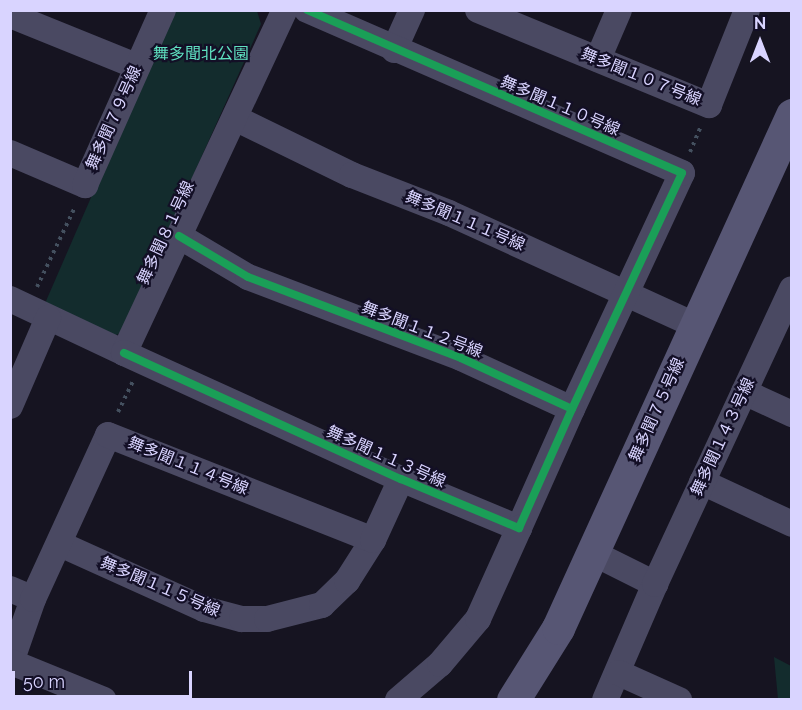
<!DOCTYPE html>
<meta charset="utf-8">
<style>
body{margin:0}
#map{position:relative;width:802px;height:710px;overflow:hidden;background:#161421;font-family:Raleway,"Noto Sans JP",sans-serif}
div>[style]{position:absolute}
.green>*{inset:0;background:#132c2d}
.path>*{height:4px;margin-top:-2px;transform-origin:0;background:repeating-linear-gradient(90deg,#44505f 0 3px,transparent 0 7.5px)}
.street>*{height:26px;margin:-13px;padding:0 13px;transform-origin:13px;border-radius:13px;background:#4a4962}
.secondary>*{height:33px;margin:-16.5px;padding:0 16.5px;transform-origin:16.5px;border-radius:16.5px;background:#575674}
.cycleway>*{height:8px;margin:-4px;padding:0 4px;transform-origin:4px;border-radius:4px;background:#1a9f57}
span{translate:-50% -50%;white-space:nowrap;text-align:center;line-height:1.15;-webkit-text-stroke:4.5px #130f26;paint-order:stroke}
.park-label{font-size:16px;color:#5fe0c0}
.street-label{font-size:16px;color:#d9d4ff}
.frame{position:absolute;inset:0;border:12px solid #d9d4ff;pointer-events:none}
.north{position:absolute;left:730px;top:12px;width:60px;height:60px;-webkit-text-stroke:4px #130f26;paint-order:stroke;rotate:0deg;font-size:16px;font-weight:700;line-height:24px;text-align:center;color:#d9d4ff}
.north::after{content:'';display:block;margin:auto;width:21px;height:27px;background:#d9d4ff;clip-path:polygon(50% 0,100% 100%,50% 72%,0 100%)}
.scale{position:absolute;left:12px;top:671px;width:180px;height:27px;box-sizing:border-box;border:3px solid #d9d4ff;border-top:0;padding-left:8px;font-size:18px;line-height:21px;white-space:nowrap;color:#d9d4ff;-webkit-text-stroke:4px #130f26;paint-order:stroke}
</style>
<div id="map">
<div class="green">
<div style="clip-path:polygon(172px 11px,257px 11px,261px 24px,123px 332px,109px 338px,43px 308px)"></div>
<div style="clip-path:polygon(774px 657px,791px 666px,791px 699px,778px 699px)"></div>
</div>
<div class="path">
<div style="left:690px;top:152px;width:26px;rotate:-67deg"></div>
<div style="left:37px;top:287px;width:89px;rotate:-64.6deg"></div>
<div style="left:118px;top:412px;width:34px;rotate:-64deg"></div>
</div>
<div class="street">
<div style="left:478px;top:10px;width:250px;rotate:22.4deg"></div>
<div style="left:709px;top:105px;width:102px;rotate:-68.2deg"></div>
<div style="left:10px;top:15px;width:136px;rotate:22deg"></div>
<div style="left:394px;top:50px;width:44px;rotate:-65.8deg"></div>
<div style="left:598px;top:59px;width:53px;rotate:-66.8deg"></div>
<div style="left:235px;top:118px;width:130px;rotate:26deg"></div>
<div style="left:352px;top:175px;width:104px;rotate:21.4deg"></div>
<div style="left:449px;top:213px;width:270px;rotate:24.5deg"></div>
<div style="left:10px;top:153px;width:82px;rotate:23.1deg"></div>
<div style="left:85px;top:185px;width:192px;rotate:-66deg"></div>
<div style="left:179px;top:236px;width:80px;rotate:30.7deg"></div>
<div style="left:248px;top:277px;width:228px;rotate:20.8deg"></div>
<div style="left:461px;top:358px;width:122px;rotate:24.7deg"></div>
<div style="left:572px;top:409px;width:260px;rotate:-65deg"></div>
<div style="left:682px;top:173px;width:409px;rotate:-156.5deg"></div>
<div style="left:10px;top:299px;width:126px;rotate:25.3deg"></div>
<div style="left:124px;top:353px;width:379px;rotate:-64.9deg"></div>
<div style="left:124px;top:353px;width:304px;rotate:24.5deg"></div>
<div style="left:401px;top:479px;width:128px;rotate:22.6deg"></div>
<div style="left:519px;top:528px;width:130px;rotate:-66deg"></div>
<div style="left:744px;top:392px;width:53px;rotate:24.6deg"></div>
<div style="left:10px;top:406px;width:96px;rotate:-66.6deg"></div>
<div style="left:702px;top:482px;width:99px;rotate:25deg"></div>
<div style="left:60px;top:544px;width:158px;rotate:24.3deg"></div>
<div style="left:204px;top:609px;width:39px;rotate:15deg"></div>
<div style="left:242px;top:619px;width:25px"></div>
<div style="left:267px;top:619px;width:57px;rotate:-14.3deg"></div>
<div style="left:322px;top:605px;width:35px;rotate:-44deg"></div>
<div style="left:347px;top:581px;width:49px;rotate:-57.6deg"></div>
<div style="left:591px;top:552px;width:72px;rotate:26.6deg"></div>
<div style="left:655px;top:584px;width:126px;rotate:113.3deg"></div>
<div style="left:655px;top:584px;width:325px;rotate:-65.1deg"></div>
<div style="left:10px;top:589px;width:25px;rotate:23deg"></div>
<div style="left:33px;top:599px;width:67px;rotate:109.2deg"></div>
<div style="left:11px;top:662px;width:100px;rotate:22.2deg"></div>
<div style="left:33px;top:599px;width:180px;rotate:-65.4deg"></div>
<div style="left:108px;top:435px;width:285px;rotate:21.6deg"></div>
<div style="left:373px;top:540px;width:67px;rotate:-65.3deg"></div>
<div style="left:619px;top:673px;width:66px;rotate:24.2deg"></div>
<div style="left:398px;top:700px;width:55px;rotate:-40.6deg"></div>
<div style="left:440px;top:664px;width:59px;rotate:-49.8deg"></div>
<div style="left:478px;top:619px;width:100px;rotate:-65.7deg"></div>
</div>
<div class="secondary">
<div style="left:513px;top:700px;width:85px;rotate:-58deg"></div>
<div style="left:558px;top:628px;width:564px;rotate:-65.48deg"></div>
</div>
<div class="cycleway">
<div style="left:179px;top:236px;width:80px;rotate:30.7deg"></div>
<div style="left:248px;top:277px;width:228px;rotate:20.8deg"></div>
<div style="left:461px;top:358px;width:122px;rotate:24.7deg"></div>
<div style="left:572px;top:409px;width:260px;rotate:-65deg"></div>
<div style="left:682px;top:173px;width:409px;rotate:-156.5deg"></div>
<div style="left:124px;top:353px;width:304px;rotate:24.5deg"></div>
<div style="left:401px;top:479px;width:128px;rotate:22.6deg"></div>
<div style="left:519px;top:528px;width:130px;rotate:-66deg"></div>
</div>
<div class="park-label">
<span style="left:201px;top:54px">舞多聞北公園</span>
</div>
<div class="street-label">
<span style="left:641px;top:77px;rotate:22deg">舞多聞１０７号線</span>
<span style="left:560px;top:106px;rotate:23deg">舞多聞１１０号線</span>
<span style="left:114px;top:118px;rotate:-66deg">舞多聞７９号線</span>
<span style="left:465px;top:221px;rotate:23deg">舞多聞１１１号線</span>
<span style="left:166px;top:233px;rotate:-65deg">舞多聞８１号線</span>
<span style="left:422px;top:330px;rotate:21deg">舞多聞１１２号線</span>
<span style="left:657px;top:410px;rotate:-66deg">舞多聞７５号線</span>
<span style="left:723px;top:437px;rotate:-65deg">舞多聞１４３号線</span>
<span style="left:386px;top:457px;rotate:24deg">舞多聞１１３号線</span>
<span style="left:188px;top:466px;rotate:22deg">舞多聞１１４号線</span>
<span style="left:160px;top:587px;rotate:23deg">舞多聞１１５号線</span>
</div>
<div class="frame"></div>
<div class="north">N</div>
<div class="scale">50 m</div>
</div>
